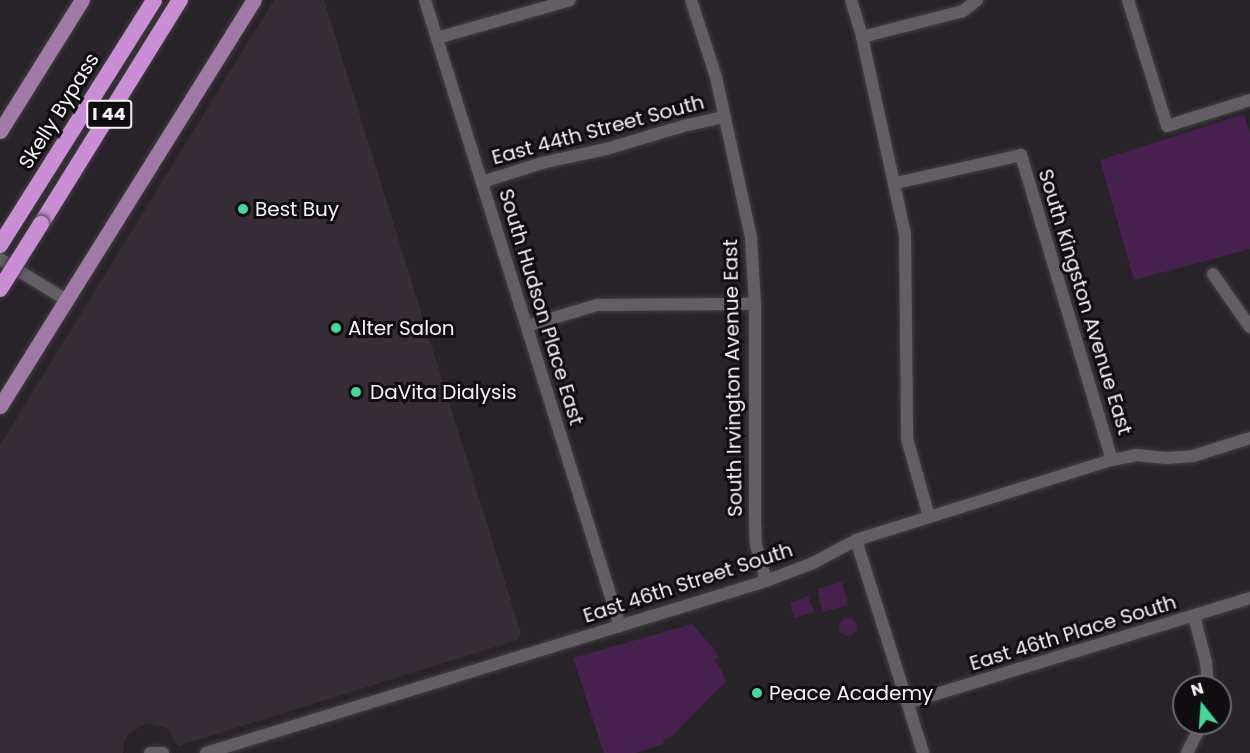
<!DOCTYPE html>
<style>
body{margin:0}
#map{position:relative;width:1250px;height:753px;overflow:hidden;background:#282328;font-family:Poppins,sans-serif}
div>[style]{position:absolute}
.built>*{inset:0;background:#352c36}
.green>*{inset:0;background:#46214d;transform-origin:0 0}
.round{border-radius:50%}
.roads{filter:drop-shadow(0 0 2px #423f43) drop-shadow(0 0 2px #423f43)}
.minor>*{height:12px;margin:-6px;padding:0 6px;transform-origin:6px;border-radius:6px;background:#635d64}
.major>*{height:15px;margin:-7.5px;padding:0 7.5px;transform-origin:7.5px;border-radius:7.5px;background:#a17aa7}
.highway>*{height:16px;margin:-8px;padding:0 8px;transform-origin:8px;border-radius:8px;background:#ca8ed4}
.bridges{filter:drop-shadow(0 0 2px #423f43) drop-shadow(0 0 2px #423f43)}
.highway-bridge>*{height:16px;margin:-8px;padding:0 8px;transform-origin:8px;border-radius:8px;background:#ca8ed4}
.dots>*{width:16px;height:16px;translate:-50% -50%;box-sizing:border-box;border:3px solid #0f0d10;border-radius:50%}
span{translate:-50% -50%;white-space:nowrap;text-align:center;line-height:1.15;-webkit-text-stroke:6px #0f0d10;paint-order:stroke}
.shield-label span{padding:2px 4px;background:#0f0d10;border:2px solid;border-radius:4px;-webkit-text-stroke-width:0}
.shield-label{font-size:18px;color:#f5f2f6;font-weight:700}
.street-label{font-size:20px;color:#f5f2f6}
.poi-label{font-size:20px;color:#f5f2f6}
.left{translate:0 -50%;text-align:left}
.north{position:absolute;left:1172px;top:675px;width:60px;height:60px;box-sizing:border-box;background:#0f0d10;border:2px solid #6b696c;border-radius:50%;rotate:343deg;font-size:16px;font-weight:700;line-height:24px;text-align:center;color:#f5f2f6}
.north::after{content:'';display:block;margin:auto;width:21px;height:27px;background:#49d49c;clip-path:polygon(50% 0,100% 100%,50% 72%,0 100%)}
</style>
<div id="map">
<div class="built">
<div style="clip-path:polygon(274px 0,324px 0,521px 633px,517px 640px,178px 746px,167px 728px,147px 723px,129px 733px,124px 742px,123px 753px,0 753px,0 445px)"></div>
</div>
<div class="green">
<div style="clip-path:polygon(1244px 114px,1250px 134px,1250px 249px,1134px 280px,1100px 160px)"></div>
<div style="left:842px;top:582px;width:24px;height:26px;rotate:75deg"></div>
<div style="clip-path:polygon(808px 596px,814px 612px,794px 618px,790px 603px)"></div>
<div class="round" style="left:839px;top:618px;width:18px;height:18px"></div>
<div style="clip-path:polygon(692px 624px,715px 650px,718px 657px,714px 660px,722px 671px,725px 682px,672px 736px,663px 740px,664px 744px,635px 753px,604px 753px,573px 658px)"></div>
</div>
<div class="roads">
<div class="minor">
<div style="left:425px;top:0;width:656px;rotate:72.7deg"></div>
<div style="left:691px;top:0;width:81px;rotate:72deg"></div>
<div style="left:716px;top:77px;width:165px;rotate:77.7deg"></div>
<div style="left:751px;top:238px;width:66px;rotate:86.5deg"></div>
<div style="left:755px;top:304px;width:217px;rotate:90deg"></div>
<div style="left:755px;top:521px;width:24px;rotate:88deg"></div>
<div style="left:756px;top:545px;width:37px;rotate:74deg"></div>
<div style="left:851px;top:0;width:39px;rotate:73deg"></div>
<div style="left:862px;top:37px;width:202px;rotate:77.7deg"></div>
<div style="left:905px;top:234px;width:205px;rotate:89.4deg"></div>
<div style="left:907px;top:439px;width:81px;rotate:74.2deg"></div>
<div style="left:1128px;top:0;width:132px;rotate:72.8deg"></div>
<div style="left:1167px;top:126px;width:87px;rotate:-17.4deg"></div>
<div style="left:862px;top:37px;width:104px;rotate:-14.4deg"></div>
<div style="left:963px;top:11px;width:18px;rotate:-38deg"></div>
<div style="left:437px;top:38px;width:138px;rotate:-15.9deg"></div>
<div style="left:482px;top:182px;width:63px;rotate:-17.6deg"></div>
<div style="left:542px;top:163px;width:66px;rotate:-12.3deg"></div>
<div style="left:606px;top:149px;width:80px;rotate:-16.6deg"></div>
<div style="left:683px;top:126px;width:43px;rotate:-12.1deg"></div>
<div style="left:896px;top:183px;width:128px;rotate:-12.6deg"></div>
<div style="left:1021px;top:155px;width:318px;rotate:73.4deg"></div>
<div style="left:0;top:259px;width:78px;rotate:31.8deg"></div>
<div style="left:1213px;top:274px;width:65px;rotate:55.1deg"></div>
<div style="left:527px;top:326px;width:73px;rotate:-16.7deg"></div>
<div style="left:597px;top:305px;width:158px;rotate:-0.4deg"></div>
<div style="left:856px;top:540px;width:223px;rotate:72.5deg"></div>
<div style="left:1194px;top:616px;width:48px;rotate:75.4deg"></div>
<div style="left:1206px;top:662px;width:25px;rotate:85deg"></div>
<div style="left:907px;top:703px;width:359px;rotate:-17deg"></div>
<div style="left:150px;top:753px;width:13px"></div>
<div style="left:206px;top:753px;width:586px;rotate:-17.07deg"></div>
<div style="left:766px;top:581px;width:50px;rotate:-21deg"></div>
<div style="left:813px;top:563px;width:49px;rotate:-28.1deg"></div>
<div style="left:856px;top:540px;width:268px;rotate:-17.4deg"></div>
<div style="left:1112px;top:460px;width:25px;rotate:-11deg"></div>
<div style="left:1137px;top:455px;width:29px;rotate:6deg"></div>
<div style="left:1166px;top:458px;width:27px;rotate:-4deg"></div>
<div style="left:1193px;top:456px;width:60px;rotate:-17.5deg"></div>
<div style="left:1187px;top:753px;width:34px;rotate:-63deg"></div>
</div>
<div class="major">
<div style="left:0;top:131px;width:155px;rotate:-58deg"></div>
<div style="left:0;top:406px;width:479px;rotate:-58deg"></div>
</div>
<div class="highway">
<div style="left:41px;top:224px;width:264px;rotate:-58.2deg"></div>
<div style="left:0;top:245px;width:289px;rotate:-57.8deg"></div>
</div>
</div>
<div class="bridges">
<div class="highway-bridge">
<div style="left:0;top:289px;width:77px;rotate:-57.8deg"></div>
</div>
</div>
<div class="dots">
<div style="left:243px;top:209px;background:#49d49c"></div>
<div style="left:336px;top:328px;background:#49d49c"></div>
<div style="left:356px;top:392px;background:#49d49c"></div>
<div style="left:757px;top:693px;background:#49d49c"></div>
</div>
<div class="shield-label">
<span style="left:109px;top:114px">I 44</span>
</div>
<div class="street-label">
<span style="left:59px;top:111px;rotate:-58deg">Skelly Bypass</span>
<span style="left:598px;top:130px;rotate:-15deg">East 44th Street South</span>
<span style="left:1085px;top:302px;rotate:73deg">South Kingston Avenue East</span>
<span style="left:541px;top:307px;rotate:73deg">South Hudson Place East</span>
<span style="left:733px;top:378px;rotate:-91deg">South Irvington Avenue East</span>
<span style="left:688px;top:583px;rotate:-18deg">East 46th Street South</span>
<span style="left:1073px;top:633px;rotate:-17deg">East 46th Place South</span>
</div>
<div class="poi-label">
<span class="left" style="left:255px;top:209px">Best Buy</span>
<span class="left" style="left:348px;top:328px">Alter Salon</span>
<span class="left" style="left:370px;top:392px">DaVita Dialysis</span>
<span class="left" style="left:769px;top:693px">Peace Academy</span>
</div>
<div class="north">N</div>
</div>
